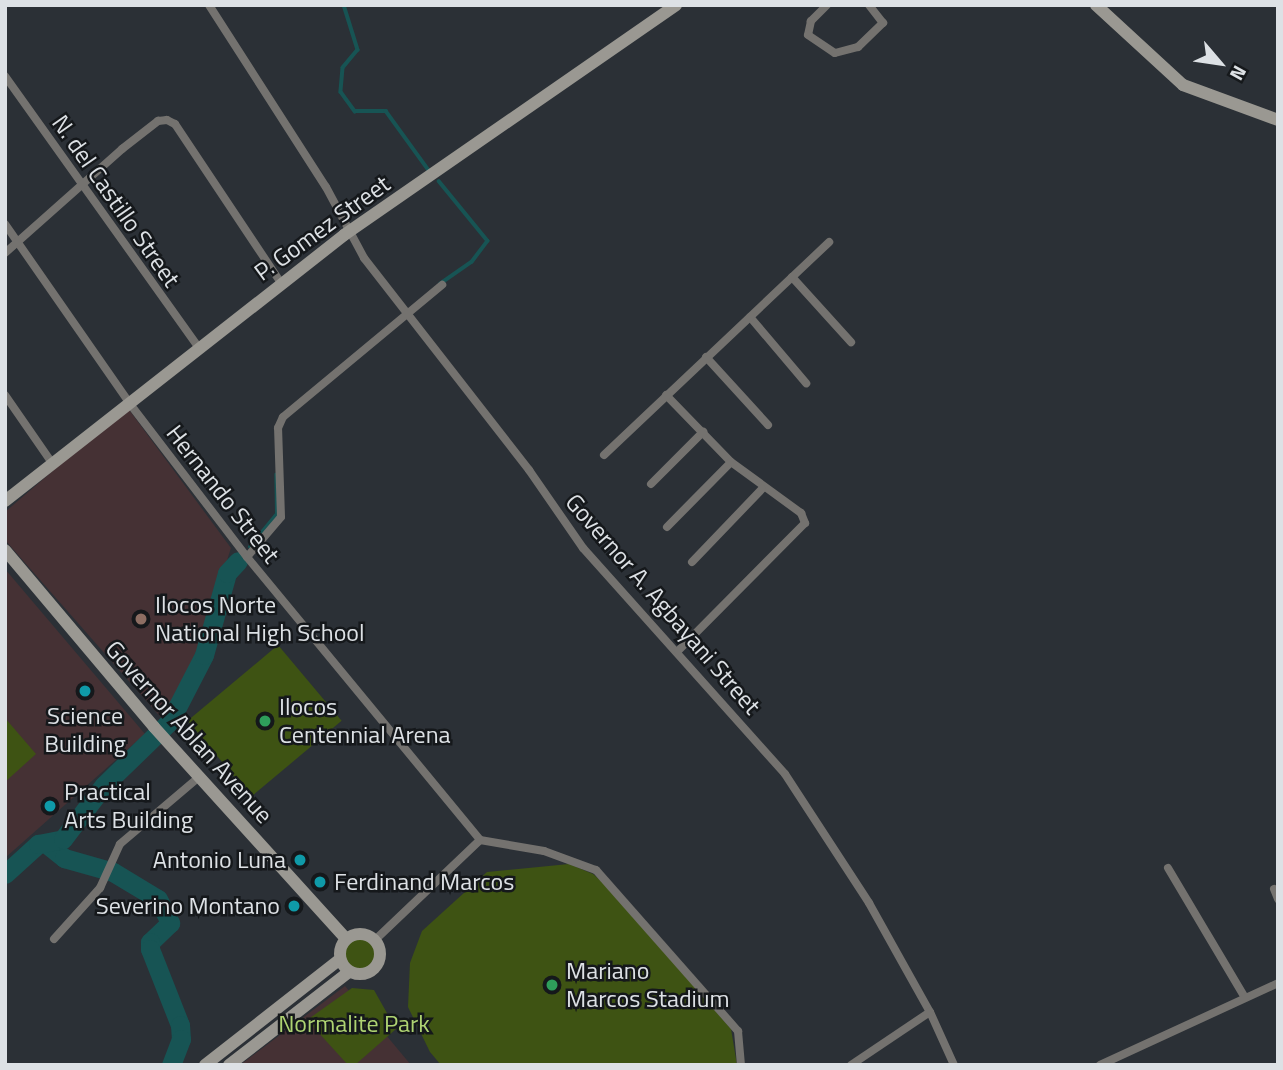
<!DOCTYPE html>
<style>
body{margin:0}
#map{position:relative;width:1283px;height:1070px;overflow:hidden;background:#2b3036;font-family:"Titillium Web",sans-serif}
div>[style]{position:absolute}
.education>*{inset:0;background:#453134}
.green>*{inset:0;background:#3e5313;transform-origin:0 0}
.round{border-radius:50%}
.stream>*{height:3.5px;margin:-1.75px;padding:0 1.75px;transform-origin:1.75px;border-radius:1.75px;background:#175454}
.river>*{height:19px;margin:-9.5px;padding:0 9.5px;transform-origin:9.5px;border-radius:9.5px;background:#175454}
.street>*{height:8px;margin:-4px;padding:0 4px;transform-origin:4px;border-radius:4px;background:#74726f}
.secondary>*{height:12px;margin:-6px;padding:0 6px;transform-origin:6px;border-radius:6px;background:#9a9892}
.secondary>.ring{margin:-6px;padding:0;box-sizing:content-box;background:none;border:12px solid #9a9892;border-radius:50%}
.dots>*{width:19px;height:19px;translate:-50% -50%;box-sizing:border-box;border:4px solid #15181b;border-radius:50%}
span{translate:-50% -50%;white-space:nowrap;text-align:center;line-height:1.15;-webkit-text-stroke:5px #15181b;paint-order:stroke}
.street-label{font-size:24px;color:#dde1e5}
.poi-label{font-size:24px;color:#dde1e5}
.left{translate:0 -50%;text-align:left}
.right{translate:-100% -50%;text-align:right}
.park-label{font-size:24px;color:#aed372}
.frame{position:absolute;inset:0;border:7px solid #dde1e5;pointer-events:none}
.north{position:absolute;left:1185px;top:28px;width:70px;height:70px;-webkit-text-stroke:5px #15181b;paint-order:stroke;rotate:119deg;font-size:19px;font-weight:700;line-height:28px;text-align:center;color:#dde1e5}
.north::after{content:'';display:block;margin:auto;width:24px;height:32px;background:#dde1e5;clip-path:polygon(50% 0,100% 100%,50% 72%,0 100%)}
</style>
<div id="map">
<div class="education">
<div style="clip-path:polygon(127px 407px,231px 548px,185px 689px,164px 721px,5px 540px,5px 512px)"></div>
<div style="clip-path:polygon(5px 569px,145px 734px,5px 858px)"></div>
<div style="clip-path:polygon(345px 986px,411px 1065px,240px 1065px)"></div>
</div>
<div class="green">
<div style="left:278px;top:645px;width:99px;height:118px;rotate:50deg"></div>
<div style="clip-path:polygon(5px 718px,36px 754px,5px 782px)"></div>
<div style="clip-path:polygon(569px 864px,593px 874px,613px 892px,731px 1029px,737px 1065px,441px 1065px,430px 1052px,408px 1007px,410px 963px,422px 931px,487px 872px)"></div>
<div class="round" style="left:343px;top:938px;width:34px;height:34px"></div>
<div style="clip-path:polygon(352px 988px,374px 990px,396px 1029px,355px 1065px,348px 1065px,307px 1020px)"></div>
</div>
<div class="stream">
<div style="left:344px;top:5px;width:47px;rotate:72.7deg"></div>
<div style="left:358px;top:50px;width:23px;rotate:130deg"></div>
<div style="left:343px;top:68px;width:24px;rotate:95deg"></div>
<div style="left:341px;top:92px;width:24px;rotate:54deg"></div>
<div style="left:355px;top:111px;width:31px"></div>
<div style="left:386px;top:111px;width:72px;rotate:54.1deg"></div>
<div style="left:439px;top:181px;width:77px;rotate:50.8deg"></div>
<div style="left:488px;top:241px;width:26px;rotate:127deg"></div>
<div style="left:472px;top:262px;width:38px;rotate:145deg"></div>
<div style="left:250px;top:547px;width:43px;rotate:-50.7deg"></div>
<div style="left:277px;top:514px;width:39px;rotate:-91deg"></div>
</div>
<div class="river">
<div style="left:48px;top:845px;width:21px;rotate:39deg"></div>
<div style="left:64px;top:858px;width:51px;rotate:15.9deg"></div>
<div style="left:113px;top:872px;width:52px;rotate:31deg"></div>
<div style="left:158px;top:899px;width:27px;rotate:63deg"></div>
<div style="left:170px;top:923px;width:28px;rotate:136deg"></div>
<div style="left:150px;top:942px;width:7px;rotate:90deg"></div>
<div style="left:150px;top:949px;width:82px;rotate:68.5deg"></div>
<div style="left:180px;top:1025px;width:14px;rotate:86deg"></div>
<div style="left:181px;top:1039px;width:28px;rotate:111deg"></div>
<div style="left:5px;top:874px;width:45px;rotate:-42.3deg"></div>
<div style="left:38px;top:844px;width:25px;rotate:-11deg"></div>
<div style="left:63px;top:839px;width:68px;rotate:-52.8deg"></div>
<div style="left:104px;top:785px;width:92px;rotate:-44.1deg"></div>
<div style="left:170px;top:721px;width:74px;rotate:-62.7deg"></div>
<div style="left:204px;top:655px;width:85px;rotate:-74.3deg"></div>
<div style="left:227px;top:573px;width:16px;rotate:-47deg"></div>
</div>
<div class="street">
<div style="left:209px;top:5px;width:216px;rotate:57.3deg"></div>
<div style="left:326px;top:187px;width:81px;rotate:61.8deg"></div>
<div style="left:364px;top:258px;width:269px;rotate:52.1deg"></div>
<div style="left:529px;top:470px;width:95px;rotate:55.3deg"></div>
<div style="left:583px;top:548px;width:303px;rotate:48.2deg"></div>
<div style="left:785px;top:774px;width:154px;rotate:56.9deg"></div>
<div style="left:869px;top:903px;width:125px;rotate:60.8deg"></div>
<div style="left:930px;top:1012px;width:58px;rotate:65.6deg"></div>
<div style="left:827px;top:5px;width:23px;rotate:135deg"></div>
<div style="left:811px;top:21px;width:14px;rotate:102deg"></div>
<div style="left:808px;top:35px;width:32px;rotate:34deg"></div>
<div style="left:835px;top:53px;width:24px;rotate:-15deg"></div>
<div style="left:858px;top:47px;width:35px;rotate:-44deg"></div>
<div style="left:883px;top:23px;width:23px;rotate:-128deg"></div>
<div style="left:5px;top:76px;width:333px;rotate:54.5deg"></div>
<div style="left:5px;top:224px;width:219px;rotate:55.2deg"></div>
<div style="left:130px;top:404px;width:193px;rotate:52.6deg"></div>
<div style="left:247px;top:557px;width:367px;rotate:50.5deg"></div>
<div style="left:5px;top:253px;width:157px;rotate:-41.6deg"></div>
<div style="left:122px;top:149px;width:46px;rotate:-37.9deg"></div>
<div style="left:158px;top:121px;width:9px;rotate:-6deg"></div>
<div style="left:167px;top:120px;width:9px;rotate:27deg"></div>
<div style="left:175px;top:124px;width:191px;rotate:56.3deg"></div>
<div style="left:792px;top:277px;width:88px;rotate:47.8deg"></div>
<div style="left:750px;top:317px;width:87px;rotate:49.7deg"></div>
<div style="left:706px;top:357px;width:92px;rotate:47.6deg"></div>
<div style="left:5px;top:395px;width:83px;rotate:55.3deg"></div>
<div style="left:666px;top:395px;width:93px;rotate:45.9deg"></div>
<div style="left:731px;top:462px;width:87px;rotate:36.1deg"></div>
<div style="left:801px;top:513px;width:11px;rotate:68deg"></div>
<div style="left:805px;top:523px;width:180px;rotate:134.8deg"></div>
<div style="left:604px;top:455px;width:310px;rotate:-43.4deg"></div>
<div style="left:651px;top:484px;width:74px;rotate:-45deg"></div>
<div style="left:667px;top:527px;width:91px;rotate:-45.4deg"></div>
<div style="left:247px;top:557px;width:52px;rotate:-49.6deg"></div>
<div style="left:281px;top:517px;width:89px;rotate:-91.9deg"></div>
<div style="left:278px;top:428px;width:12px;rotate:-66deg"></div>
<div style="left:283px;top:417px;width:207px;rotate:-39.7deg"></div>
<div style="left:692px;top:562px;width:101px;rotate:-46.2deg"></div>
<div style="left:480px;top:840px;width:65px;rotate:9.8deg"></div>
<div style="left:544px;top:851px;width:55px;rotate:20.1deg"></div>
<div style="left:596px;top:870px;width:215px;rotate:48.6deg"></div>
<div style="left:738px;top:1031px;width:33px;rotate:85deg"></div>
<div style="left:1168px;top:868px;width:149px;rotate:59.3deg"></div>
<div style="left:1274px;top:889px;width:11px;rotate:68deg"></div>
<div style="left:54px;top:939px;width:69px;rotate:-48deg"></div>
<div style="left:100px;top:888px;width:48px;rotate:-65.6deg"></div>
<div style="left:120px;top:844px;width:104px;rotate:-40.3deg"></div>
<div style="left:375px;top:940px;width:145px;rotate:-43.6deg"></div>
<div style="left:851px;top:1065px;width:95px;rotate:-33.9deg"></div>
<div style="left:1100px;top:1065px;width:196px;rotate:-24.7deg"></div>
</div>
<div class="secondary">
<div style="left:1096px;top:5px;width:118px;rotate:42.6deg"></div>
<div style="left:1183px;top:85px;width:101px;rotate:20.2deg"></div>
<div style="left:5px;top:501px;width:431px;rotate:-38.1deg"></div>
<div style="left:344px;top:235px;width:404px;rotate:-34.7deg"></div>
<div style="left:5px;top:550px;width:231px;rotate:49.9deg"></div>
<div style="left:154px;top:727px;width:286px;rotate:47.8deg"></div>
<div class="ring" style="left:340px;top:934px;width:28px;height:28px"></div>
<div style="left:205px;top:1065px;width:172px;rotate:-38.1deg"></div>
<div style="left:229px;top:1065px;width:152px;rotate:-37.8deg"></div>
</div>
<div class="dots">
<div style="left:141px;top:619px;background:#8d6e63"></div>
<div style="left:85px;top:691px;background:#0f9aa8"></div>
<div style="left:265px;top:721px;background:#2e9e5b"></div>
<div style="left:50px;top:806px;background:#0f9aa8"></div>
<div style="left:300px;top:860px;background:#0f9aa8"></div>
<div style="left:320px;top:882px;background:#0f9aa8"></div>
<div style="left:294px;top:906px;background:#0f9aa8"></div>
<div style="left:552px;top:985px;background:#2e9e5b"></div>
</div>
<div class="street-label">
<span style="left:116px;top:201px;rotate:55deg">N. del Castillo Street</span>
<span style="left:322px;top:228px;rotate:-36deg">P. Gomez Street</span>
<span style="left:223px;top:494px;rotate:52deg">Hernando Street</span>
<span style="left:663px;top:604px;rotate:49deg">Governor A. Agbayani Street</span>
<span style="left:189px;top:732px;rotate:48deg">Governor Ablan Avenue</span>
</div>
<div class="poi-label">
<span class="left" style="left:155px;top:619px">Ilocos Norte<br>National High School</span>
<span class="left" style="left:279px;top:721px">Ilocos<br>Centennial Arena</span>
<span style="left:85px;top:730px">Science<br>Building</span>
<span class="left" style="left:64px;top:806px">Practical<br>Arts Building</span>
<span class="right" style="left:286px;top:860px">Antonio Luna</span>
<span class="left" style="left:334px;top:882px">Ferdinand Marcos</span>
<span class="right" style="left:280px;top:906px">Severino Montano</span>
<span class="left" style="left:566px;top:985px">Mariano<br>Marcos Stadium</span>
</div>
<div class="park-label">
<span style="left:354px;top:1024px">Normalite Park</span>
</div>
<div class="frame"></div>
<div class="north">N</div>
</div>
